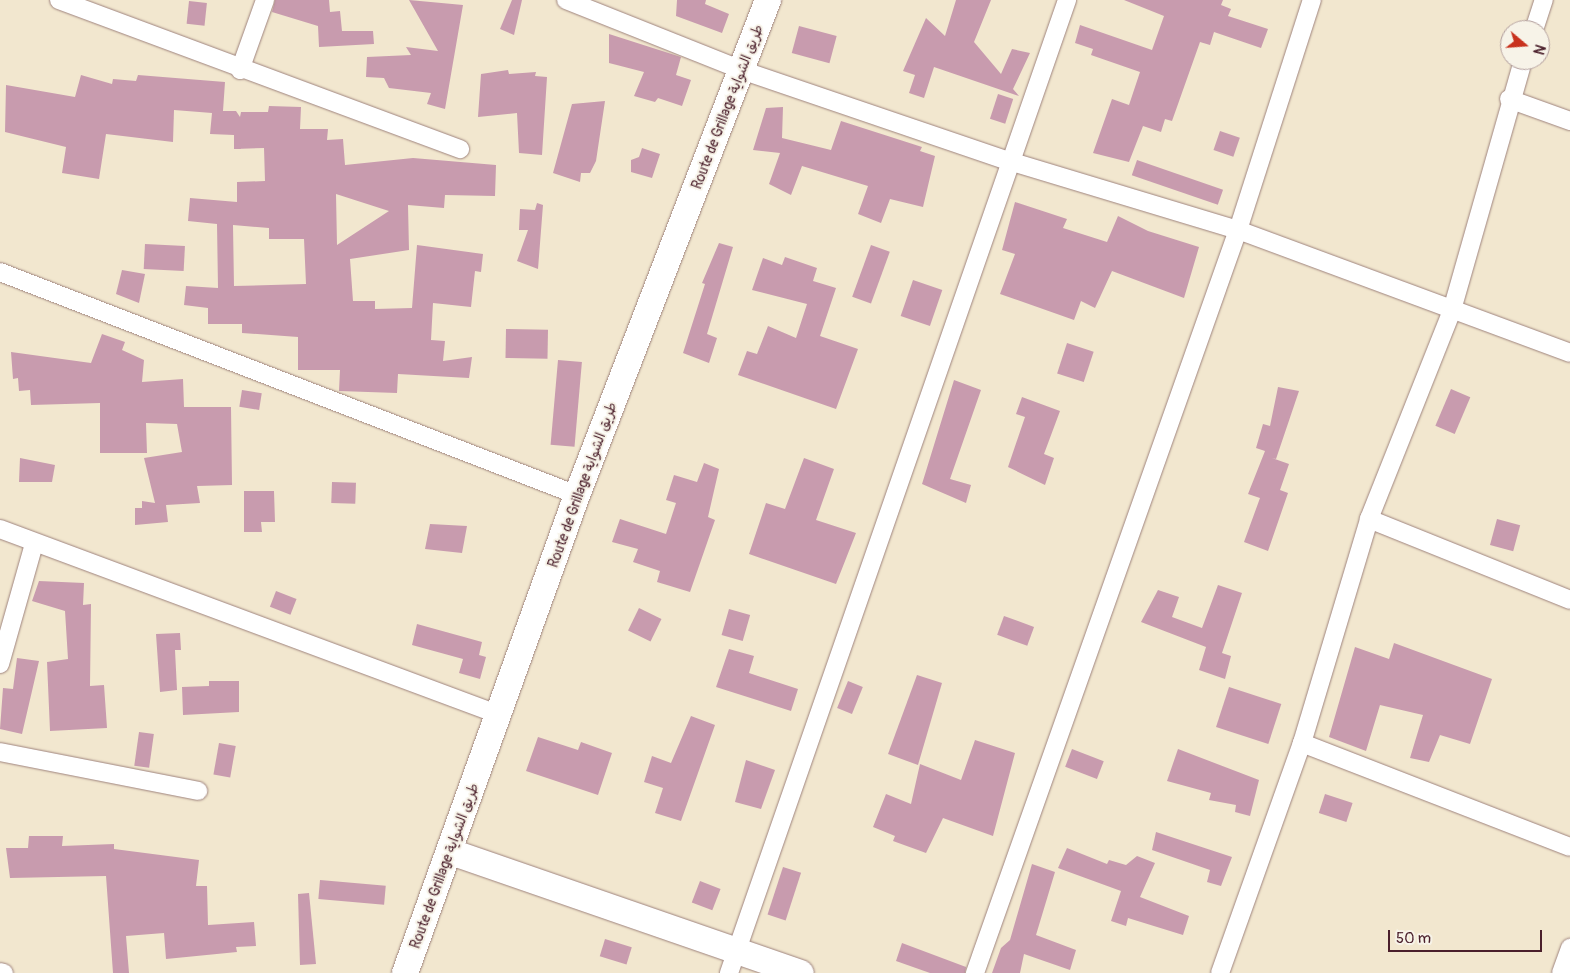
<!DOCTYPE html>
<meta charset="utf-8">
<style>
body{margin:0}
#map{position:relative;width:1570px;height:973px;overflow:hidden;background:#f2e7cf;font-family:Pangolin,"Playpen Sans Arabic",sans-serif}
div>[style]{position:absolute}
.building>*{inset:0;background:#c89bae;transform-origin:0 0}
.roads{filter:drop-shadow(0 0 1px #9e837d) drop-shadow(0 0 1px #9e837d)}
.street>*{height:18px;margin:-9px;padding:0 9px;transform-origin:9px;border-radius:9px;background:#fff}
.secondary>*{height:26px;margin:-13px;padding:0 13px;transform-origin:13px;border-radius:13px;background:#fff}
span{translate:-50% -50%;white-space:nowrap;text-align:center;line-height:1.15;-webkit-text-stroke:4px #f7f3e8;paint-order:stroke}
.street-label{font-size:14px;color:#4a1f2b}
.north{position:absolute;left:1500px;top:20px;width:50px;height:50px;box-sizing:border-box;background:#f7f3e8;border:1px solid #b29e9c;border-radius:50%;rotate:108deg;font-size:14px;font-weight:700;line-height:20px;text-align:center;color:#4a1f2b}
.north::after{content:'';display:block;margin:auto;width:18px;height:22px;background:#c8321e;clip-path:polygon(50% 0,100% 100%,50% 72%,0 100%)}
.scale{position:absolute;left:1388px;top:930px;width:154px;height:22px;box-sizing:border-box;border:2px solid #4a1f2b;border-top:0;padding-left:6px;font-size:15px;line-height:18px;white-space:nowrap;color:#4a1f2b;-webkit-text-stroke:4px #f7f3e8;paint-order:stroke}
</style>
<div id="map">
<div class="building">
<div style="clip-path:polygon(275px 0,329px 0,330px 12px,340px 11px,342px 31px,373px 31px,374px 44px,319px 47px,318px 26px,272px 12px)"></div>
<div style="clip-path:polygon(409px 0,463px 5px,445px 109px,427px 104px,431px 93px,389px 88px,384px 78px,366px 77px,367px 57px,411px 55px,406px 47px,438px 51px)"></div>
<div style="clip-path:polygon(512px 0,522px 0,514px 35px,500px 29px)"></div>
<div style="clip-path:polygon(677px 0,706px 0,705px 4px,729px 14px,722px 33px,676px 16px)"></div>
<div style="clip-path:polygon(956px 0,991px 0,974px 42px,1001px 74px,1012px 49px,1030px 53px,1013px 89px,1019px 96px,934px 67px,924px 98px,909px 93px,915px 75px,903px 71px,926px 18px,945px 36px)"></div>
<div style="clip-path:polygon(1124px 0,1223px 0,1221px 5px,1231px 9px,1228px 16px,1268px 29px,1261px 48px,1214px 32px,1210px 45px,1200px 42px,1172px 121px,1165px 119px,1161px 132px,1143px 126px,1129px 162px,1093px 153px,1112px 99px,1129px 105px,1140px 72px,1091px 55px,1093px 49px,1075px 43px,1080px 25px,1152px 50px,1164px 16px)"></div>
<div style="left:189px;top:1px;width:18px;height:23px;rotate:6deg"></div>
<div style="left:799px;top:26px;width:39px;height:28px;rotate:15deg"></div>
<div style="clip-path:polygon(609px 34px,681px 57px,676px 75px,691px 80px,682px 106px,658px 98px,655px 102px,634px 96px,644px 72px,609px 63px)"></div>
<div style="clip-path:polygon(508px 70px,509px 74px,536px 72px,535px 76px,547px 77px,542px 155px,519px 153px,517px 113px,478px 117px,481px 74px)"></div>
<div style="clip-path:polygon(evenodd,81px 75px,112px 84px,113px 79px,136px 81px,138px 75px,225px 82px,223px 111px,236px 111px,240px 117px,241px 112px,268px 112px,269px 106px,301px 107px,300px 129px,328px 129px,327px 140px,343px 139px,345px 165px,413px 158px,496px 165px,495px 196px,445px 195px,444px 208px,408px 205px,409px 250px,350px 259px,353px 301px,375px 301px,375px 309px,412px 308px,417px 245px,483px 254px,481px 272px,475px 271px,471px 307px,433px 303px,431px 340px,445px 341px,443px 361px,472px 357px,469px 378px,398px 374px,397px 393px,339px 391px,340px 370px,298px 370px,298px 337px,242px 333px,242px 324px,208px 324px,208px 308px,184px 305px,186px 286px,218px 288px,217px 224px,188px 221px,190px 198px,237px 202px,237px 182px,265px 181px,264px 148px,234px 149px,234px 135px,210px 134px,212px 113px,174px 110px,173px 142px,106px 134px,99px 179px,62px 173px,66px 147px,5px 132px,6px 85px,75px 97px,81px 75px,336px 194px,389px 211px,337px 245px,336px 194px,81px 75px,233px 225px,269px 228px,269px 239px,304px 239px,306px 284px,234px 286px,233px 225px)"></div>
<div style="left:998px;top:94px;width:16px;height:26px;rotate:18deg"></div>
<div style="clip-path:polygon(605px 101px,596px 161px,590px 173px,581px 173px,580px 182px,553px 173px,572px 104px)"></div>
<div style="clip-path:polygon(783px 107px,782px 138px,831px 150px,841px 121px,922px 147px,920px 151px,935px 156px,923px 207px,890px 199px,881px 223px,858px 214px,868px 186px,802px 166px,791px 195px,769px 184px,780px 153px,753px 150px,766px 108px)"></div>
<div style="left:1220px;top:131px;width:21px;height:20px;rotate:19deg"></div>
<div style="clip-path:polygon(642px 148px,660px 154px,652px 178px,631px 172px,631px 160px,639px 157px)"></div>
<div style="left:1137px;top:160px;width:91px;height:16px;rotate:19deg"></div>
<div style="clip-path:polygon(1015px 202px,1067px 219px,1063px 228px,1107px 242px,1118px 216px,1148px 231px,1199px 247px,1184px 298px,1112px 271px,1095px 308px,1081px 301px,1074px 320px,1000px 294px,1015px 254px,1002px 250px)"></div>
<div style="clip-path:polygon(537px 203px,543px 205px,538px 269px,517px 261px,528px 230px,519px 230px,520px 209px,535px 210px)"></div>
<div style="clip-path:polygon(719px 243px,733px 247px,707px 334px,717px 338px,709px 363px,683px 353px,705px 284px,702px 283px)"></div>
<div style="left:145px;top:244px;width:40px;height:25px;rotate:3deg"></div>
<div style="left:871px;top:245px;width:20px;height:55px;rotate:20deg"></div>
<div style="clip-path:polygon(785px 257px,817px 268px,813px 281px,836px 288px,820px 336px,858px 349px,836px 409px,738px 375px,747px 351px,757px 354px,768px 326px,796px 338px,807px 304px,752px 290px,763px 258px,782px 265px)"></div>
<div style="clip-path:polygon(122px 270px,145px 274px,139px 303px,116px 294px)"></div>
<div style="left:913px;top:280px;width:31px;height:38px;rotate:19deg"></div>
<div style="left:506px;top:329px;width:42px;height:29px;rotate:1deg"></div>
<div style="clip-path:polygon(102px 334px,125px 342px,122px 350px,144px 360px,142px 382px,183px 379px,184px 407px,231px 407px,232px 485px,197px 486px,200px 503px,166px 505px,168px 522px,135px 525px,135px 508px,142px 508px,142px 501px,155px 503px,144px 458px,182px 452px,177px 424px,146px 423px,147px 453px,100px 453px,100px 403px,31px 405px,30px 390px,19px 391px,18px 378px,13px 379px,11px 352px,91px 363px)"></div>
<div style="left:1067px;top:343px;width:28px;height:32px;rotate:18deg"></div>
<div style="left:558px;top:360px;width:24px;height:85px;rotate:5deg"></div>
<div style="clip-path:polygon(954px 380px,981px 390px,950px 479px,971px 485px,966px 503px,922px 484px)"></div>
<div style="clip-path:polygon(1278px 387px,1299px 391px,1276px 459px,1272px 458px,1289px 464px,1280px 490px,1288px 493px,1268px 551px,1244px 542px,1260px 498px,1248px 494px,1265px 451px,1256px 448px,1263px 424px,1270px 426px)"></div>
<div style="left:1451px;top:389px;width:21px;height:40px;rotate:23deg"></div>
<div style="left:242px;top:390px;width:20px;height:17px;rotate:9deg"></div>
<div style="clip-path:polygon(1022px 397px,1060px 411px,1044px 454px,1054px 458px,1045px 485px,1008px 467px,1025px 417px,1016px 414px)"></div>
<div style="clip-path:polygon(20px 458px,55px 465px,52px 482px,19px 482px)"></div>
<div style="clip-path:polygon(804px 458px,834px 469px,816px 520px,856px 533px,836px 584px,749px 554px,766px 503px,785px 509px)"></div>
<div style="clip-path:polygon(704px 463px,719px 469px,708px 517px,715px 520px,690px 592px,657px 582px,660px 571px,633px 562px,638px 549px,612px 542px,620px 519px,666px 534px,676px 503px,666px 500px,674px 475px,697px 482px)"></div>
<div style="left:332px;top:482px;width:24px;height:21px;rotate:2deg"></div>
<div style="clip-path:polygon(244px 491px,274px 491px,275px 522px,261px 522px,262px 532px,244px 532px)"></div>
<div style="left:1497px;top:519px;width:24px;height:27px;rotate:15deg"></div>
<div style="clip-path:polygon(430px 524px,467px 526px,462px 553px,425px 549px)"></div>
<div style="clip-path:polygon(39px 581px,84px 583px,83px 605px,91px 604px,90px 686px,104px 685px,107px 728px,50px 731px,47px 662px,68px 659px,65px 611px,32px 601px)"></div>
<div style="clip-path:polygon(1218px 585px,1242px 593px,1222px 653px,1231px 656px,1225px 679px,1199px 670px,1206px 647px,1141px 622px,1158px 590px,1179px 597px,1172px 617px,1202px 628px)"></div>
<div style="left:276px;top:591px;width:22px;height:17px;rotate:21deg"></div>
<div style="left:639px;top:608px;width:25px;height:25px;rotate:26deg"></div>
<div style="left:729px;top:609px;width:22px;height:27px;rotate:16deg"></div>
<div style="left:1004px;top:616px;width:32px;height:20px;rotate:20deg"></div>
<div style="clip-path:polygon(417px 624px,482px 642px,479px 655px,486px 657px,480px 679px,459px 673px,463px 659px,412px 645px)"></div>
<div style="clip-path:polygon(180px 633px,181px 650px,175px 650px,177px 690px,160px 692px,156px 634px)"></div>
<div style="clip-path:polygon(1394px 643px,1492px 679px,1470px 744px,1440px 735px,1429px 762px,1410px 758px,1423px 715px,1380px 705px,1366px 751px,1329px 737px,1355px 647px,1389px 659px)"></div>
<div style="clip-path:polygon(729px 649px,754px 656px,749px 673px,798px 689px,791px 711px,716px 687px)"></div>
<div style="clip-path:polygon(17px 658px,39px 661px,22px 734px,0 729px,3px 688px,13px 689px)"></div>
<div style="clip-path:polygon(917px 675px,942px 683px,918px 765px,888px 754px)"></div>
<div style="clip-path:polygon(209px 681px,239px 681px,239px 712px,183px 715px,182px 687px,209px 686px)"></div>
<div style="left:848px;top:681px;width:16px;height:29px;rotate:22deg"></div>
<div style="left:1229px;top:687px;width:55px;height:42px;rotate:18deg"></div>
<div style="clip-path:polygon(691px 716px,715px 725px,681px 821px,655px 813px,663px 788px,644px 782px,652px 756px,671px 763px)"></div>
<div style="left:139px;top:732px;width:15px;height:34px;rotate:8deg"></div>
<div style="clip-path:polygon(538px 737px,578px 750px,581px 742px,612px 753px,598px 795px,526px 771px)"></div>
<div style="clip-path:polygon(975px 740px,1015px 753px,993px 836px,943px 818px,926px 853px,893px 841px,895px 836px,873px 827px,886px 794px,911px 804px,920px 764px,961px 780px)"></div>
<div style="left:219px;top:743px;width:17px;height:32px;rotate:10deg"></div>
<div style="left:1072px;top:749px;width:34px;height:19px;rotate:21deg"></div>
<div style="clip-path:polygon(1178px 749px,1259px 780px,1250px 816px,1235px 812px,1236px 805px,1209px 800px,1211px 793px,1167px 781px)"></div>
<div style="clip-path:polygon(746px 760px,775px 770px,761px 809px,735px 802px)"></div>
<div style="left:1325px;top:794px;width:29px;height:20px;rotate:18deg"></div>
<div style="clip-path:polygon(1156px 832px,1232px 857px,1221px 886px,1207px 882px,1210px 870px,1152px 850px)"></div>
<div style="clip-path:polygon(29px 836px,63px 836px,62px 846px,114px 844px,114px 849px,199px 860px,196px 886px,207px 886px,208px 925px,254px 922px,256px 946px,236px 947px,237px 952px,166px 959px,164px 933px,126px 936px,129px 973px,113px 973px,106px 876px,10px 878px,6px 848px,28px 848px)"></div>
<div style="clip-path:polygon(1067px 848px,1107px 864px,1109px 860px,1126px 865px,1137px 856px,1155px 863px,1140px 897px,1189px 916px,1183px 935px,1128px 918px,1126px 926px,1111px 921px,1121px 891px,1058px 868px)"></div>
<div style="clip-path:polygon(1032px 864px,1055px 872px,1036px 935px,1076px 950px,1070px 970px,1024px 954px,1020px 973px,992px 973px,1001px 948px,1010px 940px)"></div>
<div style="left:783px;top:867px;width:19px;height:50px;rotate:18deg"></div>
<div style="left:320px;top:880px;width:66px;height:19px;rotate:5deg"></div>
<div style="left:700px;top:881px;width:22px;height:23px;rotate:21deg"></div>
<div style="clip-path:polygon(309px 893px,316px 964px,300px 965px,298px 894px)"></div>
<div style="left:605px;top:939px;width:28px;height:18px;rotate:17deg"></div>
<div style="clip-path:polygon(902px 943px,966px 967px,965px 973px,930px 973px,896px 961px)"></div>
</div>
<div class="roads">
<div class="street">
<div style="left:59px;top:0;width:428px;rotate:20.4deg"></div>
<div style="left:566px;top:0;width:192px;rotate:21.7deg"></div>
<div style="left:744px;top:71px;width:280px;rotate:18.8deg"></div>
<div style="left:1009px;top:161px;width:239px;rotate:16.8deg"></div>
<div style="left:1238px;top:230px;width:354px;rotate:20.3deg"></div>
<div style="left:1534px;top:30px;width:32px;rotate:-72deg"></div>
<div style="left:240px;top:70px;width:74px;rotate:-70.3deg"></div>
<div style="left:1509px;top:99px;width:65px;rotate:19.8deg"></div>
<div style="left:0;top:272px;width:619px;rotate:21.13deg"></div>
<div style="left:1369px;top:519px;width:217px;rotate:21.9deg"></div>
<div style="left:0;top:529px;width:533px;rotate:20.41deg"></div>
<div style="left:0;top:664px;width:125px;rotate:-74.2deg"></div>
<div style="left:1302px;top:743px;width:287px;rotate:21.2deg"></div>
<div style="left:0;top:752px;width:202px;rotate:11.1deg"></div>
<div style="left:0;top:972px;width:4px;rotate:14deg"></div>
<div style="left:729px;top:973px;width:1030px;rotate:-70.84deg"></div>
<div style="left:975px;top:973px;width:788px;rotate:-70.51deg"></div>
<div style="left:1238px;top:230px;width:242px;rotate:-72.2deg"></div>
<div style="left:1220px;top:973px;width:244px;rotate:-70.4deg"></div>
<div style="left:1302px;top:743px;width:234px;rotate:-73.3deg"></div>
<div style="left:1369px;top:519px;width:225px;rotate:-68.3deg"></div>
<div style="left:1452px;top:310px;width:260px;rotate:-74.1deg"></div>
<div style="left:1561px;top:973px;width:27px;rotate:-70deg"></div>
</div>
<div class="secondary">
<div style="left:451px;top:852px;width:370px;rotate:19.1deg"></div>
<div style="left:405px;top:973px;width:508px;rotate:-70.21deg"></div>
<div style="left:577px;top:495px;width:531px;rotate:-68.9deg"></div>
</div>
</div>
<div class="street-label">
<span style="left:728px;top:107px;rotate:-69deg">Route de Grillage طريق الشواية</span>
<span style="left:583px;top:485px;rotate:-70deg">Route de Grillage طريق الشواية</span>
<span style="left:445px;top:866px;rotate:-70deg">Route de Grillage طريق الشواية</span>
</div>
<div class="north">N</div>
<div class="scale">50 m</div>
</div>
